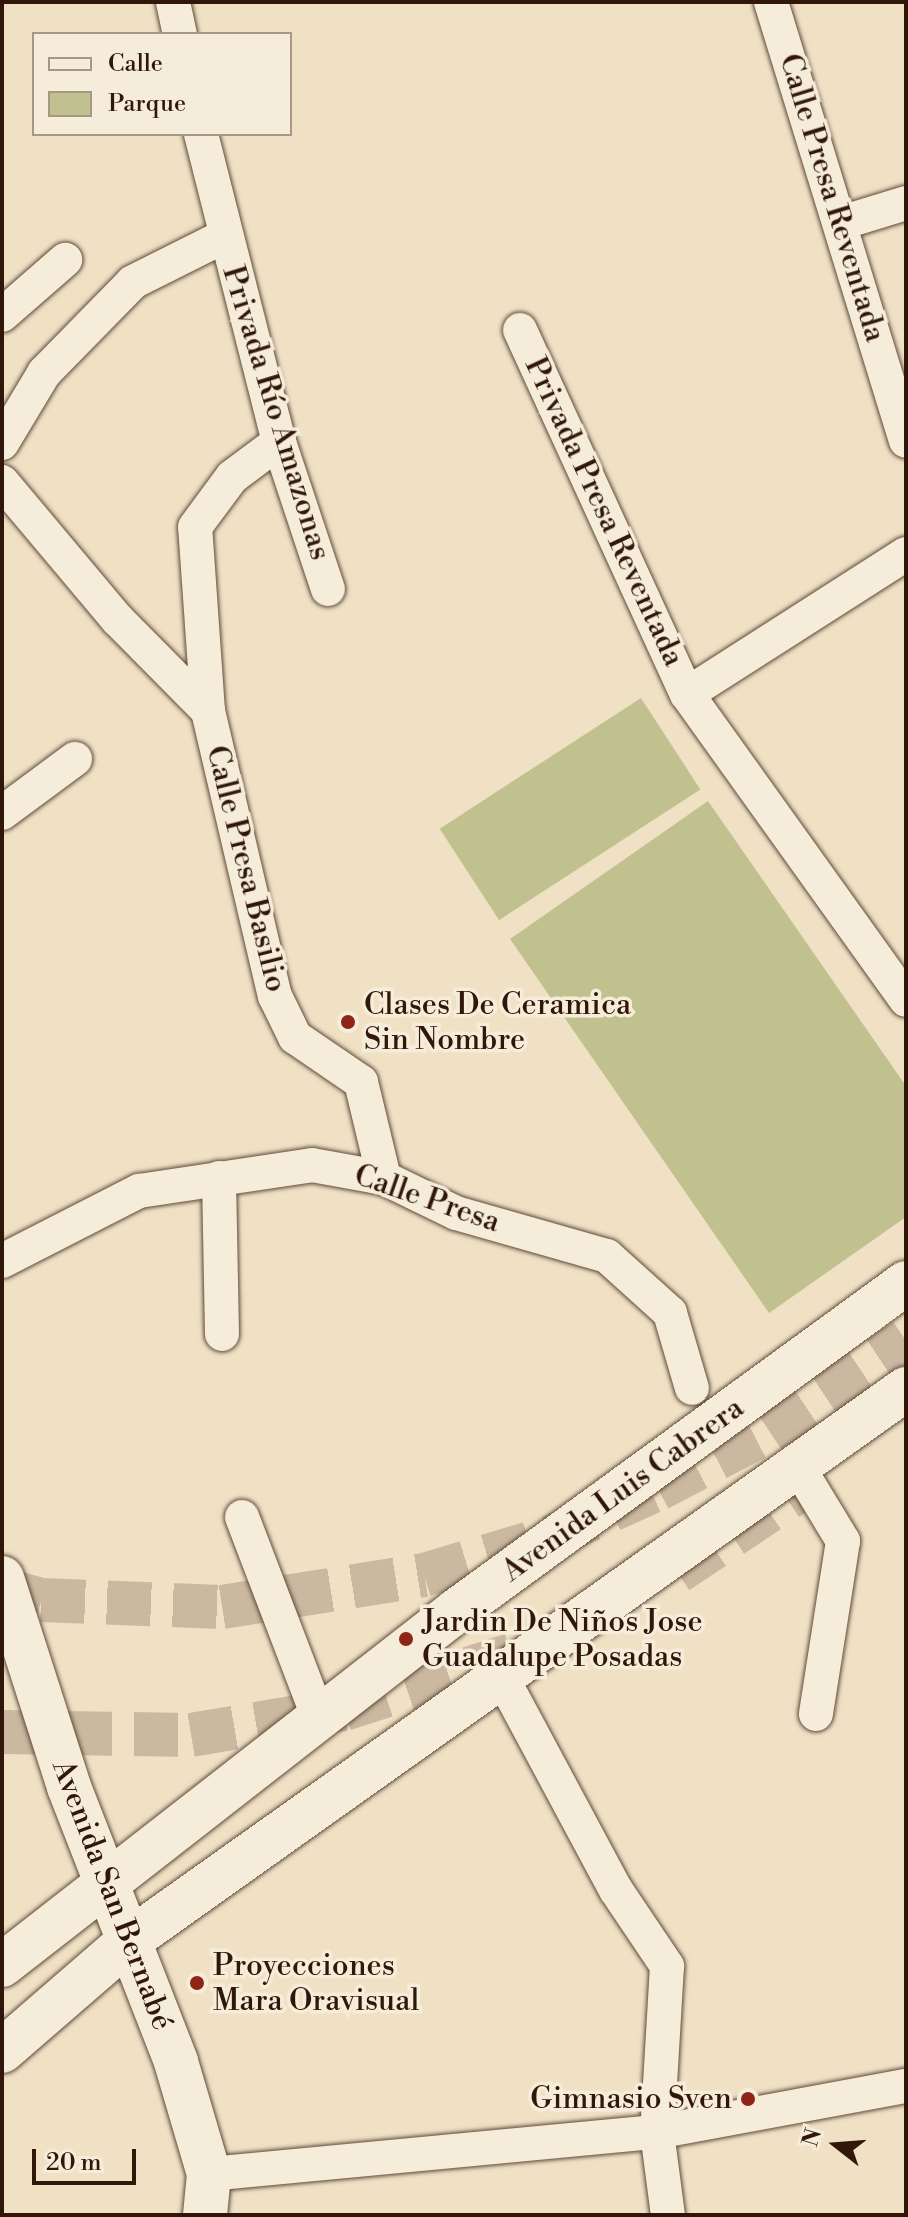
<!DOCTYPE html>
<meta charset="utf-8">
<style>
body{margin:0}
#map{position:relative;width:908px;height:2217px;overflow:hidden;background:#f0e1c5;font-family:"Libre Bodoni",serif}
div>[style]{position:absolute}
.green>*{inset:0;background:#c1c190;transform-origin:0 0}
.highway-tunnel>*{height:44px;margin-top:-22px;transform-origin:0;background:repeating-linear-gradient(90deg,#cab9a0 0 44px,transparent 0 66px)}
.roads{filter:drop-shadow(0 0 2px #604a39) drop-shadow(0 0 2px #604a39)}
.street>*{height:34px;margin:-17px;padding:0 17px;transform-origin:17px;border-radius:17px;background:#f5ecd9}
.secondary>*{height:44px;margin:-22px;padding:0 22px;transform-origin:22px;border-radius:22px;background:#f5ecd9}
.dots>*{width:22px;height:22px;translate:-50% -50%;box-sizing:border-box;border:4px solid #f5ecd9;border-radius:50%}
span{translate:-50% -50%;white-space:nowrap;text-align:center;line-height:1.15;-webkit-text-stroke:7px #f5ecd9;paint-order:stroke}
.street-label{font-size:30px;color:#30170a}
.poi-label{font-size:30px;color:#30170a}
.left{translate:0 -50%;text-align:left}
.right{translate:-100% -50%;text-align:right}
.frame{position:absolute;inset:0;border:4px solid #30170a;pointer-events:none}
.legend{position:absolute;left:32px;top:32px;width:260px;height:104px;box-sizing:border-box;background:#f5ecd9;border:2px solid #a69786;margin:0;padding:10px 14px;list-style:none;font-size:24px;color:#30170a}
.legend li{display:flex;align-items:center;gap:16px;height:40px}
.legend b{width:40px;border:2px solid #a69786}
.north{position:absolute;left:796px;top:2105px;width:80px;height:80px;-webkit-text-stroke:6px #f5ecd9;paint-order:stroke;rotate:287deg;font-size:22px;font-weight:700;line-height:32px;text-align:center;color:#30170a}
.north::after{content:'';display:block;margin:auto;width:28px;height:36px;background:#30170a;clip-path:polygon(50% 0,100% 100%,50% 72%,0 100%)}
.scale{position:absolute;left:32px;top:2149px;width:104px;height:36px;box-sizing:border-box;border:4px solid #30170a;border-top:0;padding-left:10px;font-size:24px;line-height:28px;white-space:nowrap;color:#30170a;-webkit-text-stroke:6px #f5ecd9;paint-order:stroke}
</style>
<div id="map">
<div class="green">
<div style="left:641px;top:698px;width:109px;height:240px;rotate:57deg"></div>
<div style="clip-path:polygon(708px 801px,906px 1086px,906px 1217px,769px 1313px,510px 939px)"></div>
</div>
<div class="highway-tunnel">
<div style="left:677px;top:1572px;width:159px;rotate:-33.7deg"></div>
<div style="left:2px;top:1589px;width:41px;rotate:15.8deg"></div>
<div style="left:41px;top:1600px;width:181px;rotate:2.2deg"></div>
<div style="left:222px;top:1607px;width:205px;rotate:-9deg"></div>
<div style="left:424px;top:1575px;width:133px;rotate:-16.7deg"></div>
<div style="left:551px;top:1537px;width:117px;rotate:-24.2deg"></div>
<div style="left:658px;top:1489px;width:125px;rotate:-27.6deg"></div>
<div style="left:769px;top:1431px;width:164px;rotate:-33.6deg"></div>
<div style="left:2px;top:1732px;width:189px;rotate:0.9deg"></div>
<div style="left:191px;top:1735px;width:155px;rotate:-9.6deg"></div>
<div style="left:344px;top:1709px;width:189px;rotate:-17.9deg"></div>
</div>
<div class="roads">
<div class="street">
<div style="left:173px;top:2px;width:33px;rotate:78deg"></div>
<div style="left:771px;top:2px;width:459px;rotate:72.9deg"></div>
<div style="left:201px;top:134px;width:318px;rotate:75.8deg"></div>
<div style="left:279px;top:442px;width:155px;rotate:71.6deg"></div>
<div style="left:841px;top:223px;width:68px;rotate:-17.1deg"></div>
<div style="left:2px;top:315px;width:84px;rotate:-41.1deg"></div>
<div style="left:520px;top:330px;width:400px;rotate:65.4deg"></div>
<div style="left:687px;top:694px;width:376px;rotate:54.4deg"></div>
<div style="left:2px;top:443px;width:82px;rotate:-59deg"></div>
<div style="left:44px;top:373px;width:127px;rotate:-45.6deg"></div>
<div style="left:133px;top:282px;width:101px;rotate:-26.6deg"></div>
<div style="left:2px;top:482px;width:180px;rotate:50deg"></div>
<div style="left:118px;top:620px;width:128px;rotate:45.3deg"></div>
<div style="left:208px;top:711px;width:293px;rotate:76.8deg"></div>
<div style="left:275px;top:996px;width:46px;rotate:64deg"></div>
<div style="left:295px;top:1037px;width:80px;rotate:34.3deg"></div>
<div style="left:361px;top:1082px;width:99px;rotate:76.5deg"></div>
<div style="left:687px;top:694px;width:260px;rotate:-32.6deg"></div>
<div style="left:208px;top:711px;width:184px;rotate:-94deg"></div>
<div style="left:195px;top:527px;width:62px;rotate:-53.5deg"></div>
<div style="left:232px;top:477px;width:59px;rotate:-36.7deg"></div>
<div style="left:2px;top:813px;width:91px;rotate:-36.5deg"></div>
<div style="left:219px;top:1178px;width:156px;rotate:88.9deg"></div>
<div style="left:2px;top:1261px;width:154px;rotate:-27.1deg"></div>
<div style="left:139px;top:1191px;width:175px;rotate:-8.5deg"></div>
<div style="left:312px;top:1165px;width:73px;rotate:10.2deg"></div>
<div style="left:384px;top:1178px;width:80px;rotate:25.9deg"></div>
<div style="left:456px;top:1213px;width:157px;rotate:15.9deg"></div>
<div style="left:607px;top:1256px;width:85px;rotate:42.1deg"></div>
<div style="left:670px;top:1313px;width:78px;rotate:73.7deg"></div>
<div style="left:797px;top:1465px;width:89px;rotate:58.8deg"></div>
<div style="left:843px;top:1541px;width:175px;rotate:98.9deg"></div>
<div style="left:242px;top:1517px;width:213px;rotate:69.1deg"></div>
<div style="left:499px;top:1672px;width:247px;rotate:61.8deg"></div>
<div style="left:616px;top:1890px;width:92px;rotate:56.1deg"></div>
<div style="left:667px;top:1966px;width:166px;rotate:93.4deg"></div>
<div style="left:657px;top:2132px;width:84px;rotate:82.5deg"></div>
<div style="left:209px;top:2174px;width:450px;rotate:-5.4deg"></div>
<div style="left:657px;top:2132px;width:253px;rotate:-10.5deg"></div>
</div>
<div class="secondary">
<div style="left:2px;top:1578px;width:219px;rotate:72.2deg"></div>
<div style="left:69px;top:1787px;width:295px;rotate:68.7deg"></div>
<div style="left:176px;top:2062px;width:117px;rotate:73.6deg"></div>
<div style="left:209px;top:2174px;width:41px;rotate:95.6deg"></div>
<div style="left:2px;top:1965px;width:576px;rotate:-37.94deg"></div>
<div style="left:456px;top:1611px;width:557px;rotate:-36.09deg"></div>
<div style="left:2px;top:2051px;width:169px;rotate:-40.9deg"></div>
<div style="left:130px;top:1940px;width:952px;rotate:-35.38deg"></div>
</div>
</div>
<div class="dots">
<div style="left:348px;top:1022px;background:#8f2418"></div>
<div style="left:406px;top:1639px;background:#8f2418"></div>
<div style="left:197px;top:1983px;background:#8f2418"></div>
<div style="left:748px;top:2099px;background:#8f2418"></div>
</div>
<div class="street-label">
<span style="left:832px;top:198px;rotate:73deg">Calle Presa Reventada</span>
<span style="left:276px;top:413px;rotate:73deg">Privada Río Amazonas</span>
<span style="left:604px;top:512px;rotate:65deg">Privada Presa Reventada</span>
<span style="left:246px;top:869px;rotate:76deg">Calle Presa Basilio</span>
<span style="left:427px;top:1199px;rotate:19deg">Calle Presa</span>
<span style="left:623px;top:1490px;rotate:-36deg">Avenida Luis Cabrera</span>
<span style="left:112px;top:1895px;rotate:69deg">Avenida San Bernabé</span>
</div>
<div class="poi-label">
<span class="left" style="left:364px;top:1022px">Clases De Ceramica<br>Sin Nombre</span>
<span class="left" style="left:422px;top:1639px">Jardin De Niños Jose<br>Guadalupe Posadas</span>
<span class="left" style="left:213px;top:1983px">Proyecciones<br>Mara Oravisual</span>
<span class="right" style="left:732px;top:2099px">Gimnasio Sven</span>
</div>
<div class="frame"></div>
<ul class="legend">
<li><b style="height:10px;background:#f5ecd9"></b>Calle</li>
<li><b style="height:22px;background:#c1c190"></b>Parque</li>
</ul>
<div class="north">N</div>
<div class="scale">20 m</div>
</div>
